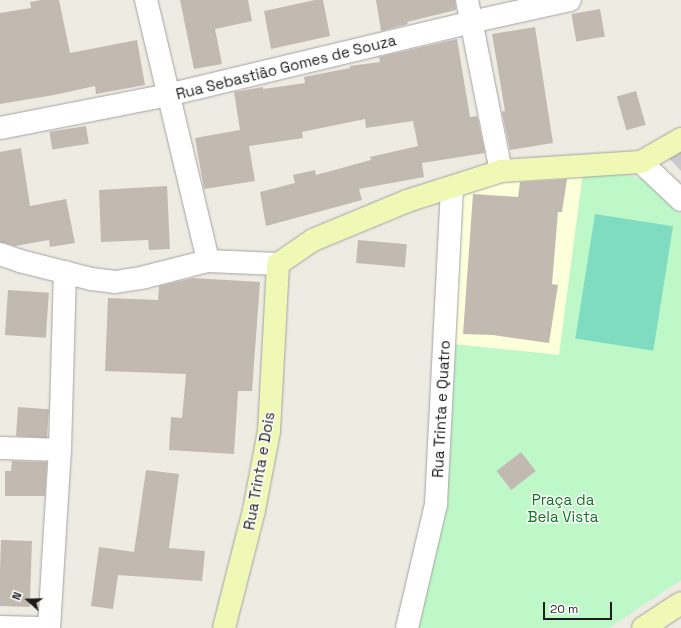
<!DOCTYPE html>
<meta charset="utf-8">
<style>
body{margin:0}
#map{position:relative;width:681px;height:628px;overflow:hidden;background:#eeebe2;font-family:"Space Grotesk",sans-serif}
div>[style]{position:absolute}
.education>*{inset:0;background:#fbffda}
.religious>*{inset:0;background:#cacaca}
.park>*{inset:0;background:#bef8c8}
.pitch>*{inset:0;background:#80dcc0;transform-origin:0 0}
.building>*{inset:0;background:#c2bab1;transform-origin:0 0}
.roads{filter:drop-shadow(0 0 1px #a3a3a3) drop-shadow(0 0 1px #a3a3a3)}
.street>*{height:22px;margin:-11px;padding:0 11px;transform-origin:11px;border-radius:11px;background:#fff}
.secondary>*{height:22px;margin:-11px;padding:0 11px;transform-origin:11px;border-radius:11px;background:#eff8b5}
span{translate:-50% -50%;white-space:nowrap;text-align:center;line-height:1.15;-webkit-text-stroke:3px #fff;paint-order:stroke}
.street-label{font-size:15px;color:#1c1c1c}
.park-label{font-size:15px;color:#0c781e}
.north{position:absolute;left:8px;top:580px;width:40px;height:40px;-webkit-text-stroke:3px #fff;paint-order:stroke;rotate:290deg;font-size:11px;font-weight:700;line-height:16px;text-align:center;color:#1c1c1c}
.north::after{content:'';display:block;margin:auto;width:14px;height:18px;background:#1c1c1c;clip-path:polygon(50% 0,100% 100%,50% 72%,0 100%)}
.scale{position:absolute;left:543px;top:602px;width:69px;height:18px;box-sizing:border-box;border:2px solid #1c1c1c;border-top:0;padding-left:5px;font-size:12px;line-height:14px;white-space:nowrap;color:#1c1c1c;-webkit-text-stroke:3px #fff;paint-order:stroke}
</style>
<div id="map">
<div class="education">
<div style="clip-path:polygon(583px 173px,560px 355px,452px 344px,463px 192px,504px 181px)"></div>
</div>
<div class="religious">
<div style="clip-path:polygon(681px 144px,681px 171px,665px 154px)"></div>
</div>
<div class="park">
<div style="clip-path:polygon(583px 173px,617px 173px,643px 179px,681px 214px,681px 580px,609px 628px,414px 628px,452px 344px,559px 355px)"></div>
</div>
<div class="pitch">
<div style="left:595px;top:214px;width:79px;height:126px;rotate:9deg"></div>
</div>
<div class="building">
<div style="clip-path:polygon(41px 0,59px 0,70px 53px,137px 40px,145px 85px,96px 94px,95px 86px,54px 95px,0 104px,0 13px,31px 8px,30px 2px)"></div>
<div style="clip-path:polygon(180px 0,248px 0,252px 21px,215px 29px,222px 64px,194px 69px)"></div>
<div style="clip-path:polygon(315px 0,323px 0,330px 36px,271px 49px,264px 11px)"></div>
<div style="clip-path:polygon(376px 0,455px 0,456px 10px,407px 22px,408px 24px,381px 31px)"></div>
<div style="left:600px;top:9px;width:28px;height:29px;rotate:80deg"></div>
<div style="clip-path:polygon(535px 27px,553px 143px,510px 150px,502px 112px,505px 111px,492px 34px)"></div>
<div style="clip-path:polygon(457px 39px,470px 117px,477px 116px,485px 153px,422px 163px,424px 177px,359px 189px,362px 200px,266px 226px,260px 192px,295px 183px,293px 175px,315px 170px,316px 175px,371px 160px,370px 157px,418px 146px,413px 121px,366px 128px,365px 119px,302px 132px,303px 138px,249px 146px,255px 181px,204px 189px,195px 138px,240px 130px,234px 92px,263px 87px,263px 89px,305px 83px,304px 77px,350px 68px,350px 66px,380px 62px,379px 57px)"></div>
<div style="left:636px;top:91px;width:35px;height:20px;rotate:74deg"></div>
<div style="left:86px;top:126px;width:18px;height:37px;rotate:81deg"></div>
<div style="clip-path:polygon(21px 148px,30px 206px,66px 199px,75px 243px,50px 247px,49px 240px,15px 246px,0 242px,0 152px)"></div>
<div style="clip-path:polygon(567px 179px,562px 212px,558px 212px,552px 284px,558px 285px,549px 343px,493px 335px,463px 334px,473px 194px,518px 197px,520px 182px)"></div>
<div style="clip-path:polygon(167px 186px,170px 249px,149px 250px,148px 240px,101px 242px,99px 190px)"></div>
<div style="left:358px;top:240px;width:49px;height:23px;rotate:5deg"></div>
<div style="clip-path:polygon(193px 278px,260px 282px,252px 391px,238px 391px,234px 454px,169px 450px,171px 417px,182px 418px,186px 374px,105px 371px,108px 298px,158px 300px,159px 286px)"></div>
<div style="left:8px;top:290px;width:41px;height:45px;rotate:4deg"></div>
<div style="left:18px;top:407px;width:31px;height:29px;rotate:4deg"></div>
<div style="left:521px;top:452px;width:24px;height:31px;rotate:52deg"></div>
<div style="clip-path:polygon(12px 461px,47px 462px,45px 496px,5px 496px,5px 471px,11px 471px)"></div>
<div style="clip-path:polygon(146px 470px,179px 474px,169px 548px,205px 551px,202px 581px,118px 575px,113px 609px,91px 606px,99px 547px,134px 552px)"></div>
<div style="left:32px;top:541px;width:66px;height:31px;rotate:92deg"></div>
</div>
<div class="roads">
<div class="street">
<div style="left:146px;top:0;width:268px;rotate:76.6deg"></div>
<div style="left:467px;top:0;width:174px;rotate:78.8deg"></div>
<div style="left:0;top:128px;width:171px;rotate:-11.1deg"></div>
<div style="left:168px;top:95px;width:312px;rotate:-13.5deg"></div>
<div style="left:471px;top:22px;width:101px;rotate:-12.5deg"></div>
<div style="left:641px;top:162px;width:55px;rotate:43.5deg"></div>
<div style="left:0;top:254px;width:21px;rotate:19deg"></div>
<div style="left:20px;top:261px;width:73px;rotate:14.2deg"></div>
<div style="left:91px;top:279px;width:24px;rotate:7deg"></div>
<div style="left:115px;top:282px;width:30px;rotate:-9deg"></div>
<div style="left:145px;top:277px;width:65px;rotate:-14.3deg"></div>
<div style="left:208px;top:261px;width:70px;rotate:2.5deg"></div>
<div style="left:0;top:448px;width:60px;rotate:1.9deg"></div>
<div style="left:0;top:627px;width:41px;rotate:1.4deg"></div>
<div style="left:49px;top:628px;width:178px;rotate:-86.5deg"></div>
<div style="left:60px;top:450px;width:178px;rotate:-88.4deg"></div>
<div style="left:407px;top:628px;width:127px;rotate:-76.8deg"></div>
<div style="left:436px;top:504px;width:317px;rotate:-87.1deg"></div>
</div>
<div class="secondary">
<div style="left:224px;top:628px;width:122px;rotate:-75.7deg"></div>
<div style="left:254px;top:510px;width:80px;rotate:-79.2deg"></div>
<div style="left:269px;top:431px;width:167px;rotate:-86.9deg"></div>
<div style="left:278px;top:264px;width:42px;rotate:-34.4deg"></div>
<div style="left:313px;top:240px;width:102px;rotate:-22.5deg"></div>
<div style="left:407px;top:201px;width:99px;rotate:-17.7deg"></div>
<div style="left:501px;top:171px;width:140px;rotate:-3.7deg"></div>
<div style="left:641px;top:162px;width:46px;rotate:-29.9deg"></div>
<div style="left:643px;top:628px;width:45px;rotate:-33.3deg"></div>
</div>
</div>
<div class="street-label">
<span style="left:286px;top:67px;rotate:-14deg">Rua Sebastião Gomes de Souza</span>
<span style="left:441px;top:409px;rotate:-87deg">Rua Trinta e Quatro</span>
<span style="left:259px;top:471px;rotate:-80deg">Rua Trinta e Dois</span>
</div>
<div class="park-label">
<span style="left:563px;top:508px">Praça da<br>Bela Vista</span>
</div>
<div class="north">N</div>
<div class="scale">20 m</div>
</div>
